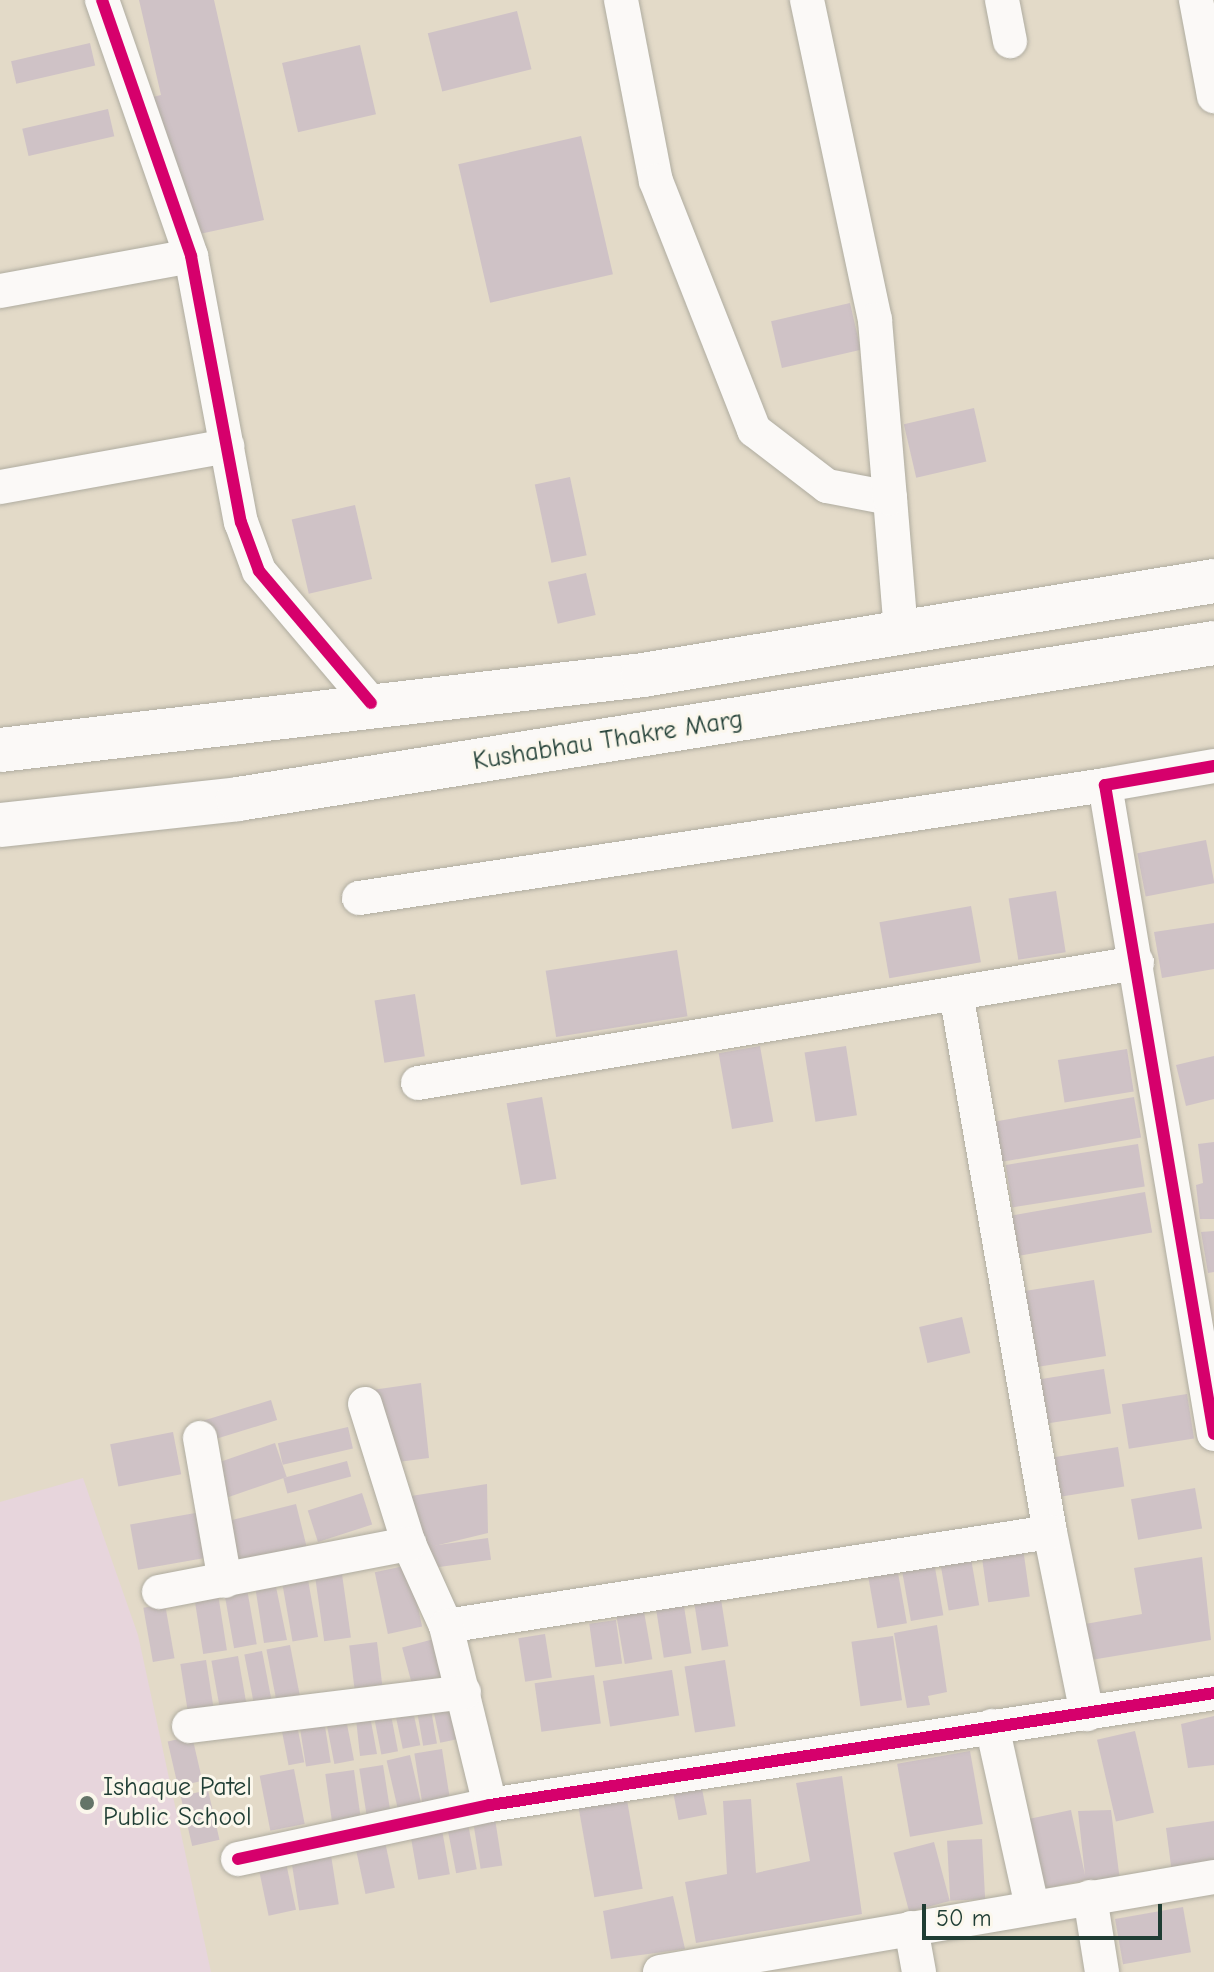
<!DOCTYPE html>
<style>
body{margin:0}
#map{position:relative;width:1214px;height:1972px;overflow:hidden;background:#e3dac8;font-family:"Comic Neue",sans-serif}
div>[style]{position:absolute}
.built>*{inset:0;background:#e7d5dc}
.building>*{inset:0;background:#cfc2c6;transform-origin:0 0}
.roads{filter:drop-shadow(0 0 2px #afaca0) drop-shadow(0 0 2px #afaca0)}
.minor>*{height:34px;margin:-17px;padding:0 17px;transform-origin:17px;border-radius:17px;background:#fbf9f7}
.major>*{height:44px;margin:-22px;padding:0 22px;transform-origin:22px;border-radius:22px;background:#fbf9f7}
.cycleway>*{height:12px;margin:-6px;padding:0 6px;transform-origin:6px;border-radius:6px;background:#d6006c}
.dots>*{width:22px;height:22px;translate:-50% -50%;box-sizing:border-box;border:4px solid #fbf7ec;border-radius:50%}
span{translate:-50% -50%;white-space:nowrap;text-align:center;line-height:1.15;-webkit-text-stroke:6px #fbf7ec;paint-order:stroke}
.street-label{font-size:26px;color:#1f3d34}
.poi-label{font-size:26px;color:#1f3d34}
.left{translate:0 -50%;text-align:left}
.scale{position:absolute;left:922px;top:1904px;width:240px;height:36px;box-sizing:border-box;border:4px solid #1f3d34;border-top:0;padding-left:10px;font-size:24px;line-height:28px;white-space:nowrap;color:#1f3d34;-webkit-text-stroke:6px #fbf7ec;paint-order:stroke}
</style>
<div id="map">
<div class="built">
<div style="clip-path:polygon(83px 1478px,138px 1635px,211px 1972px,0 1972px,0 1502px)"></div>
</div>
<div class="building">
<div style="clip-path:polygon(139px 0,214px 0,264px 220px,181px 238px,149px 98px,161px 95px)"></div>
<div style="left:517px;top:11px;width:60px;height:92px;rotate:76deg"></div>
<div style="left:90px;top:43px;width:23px;height:81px;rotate:77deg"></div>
<div style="left:360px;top:45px;width:71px;height:80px;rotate:77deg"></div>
<div style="left:108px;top:109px;width:28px;height:88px;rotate:77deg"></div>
<div style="left:581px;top:136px;width:142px;height:126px;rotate:77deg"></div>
<div style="left:850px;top:303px;width:48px;height:81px;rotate:77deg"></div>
<div style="left:974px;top:408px;width:55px;height:72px;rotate:77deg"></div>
<div style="left:570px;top:477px;width:80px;height:36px;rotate:78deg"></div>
<div style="left:355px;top:505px;width:76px;height:65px;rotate:77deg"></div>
<div style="left:586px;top:573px;width:43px;height:39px;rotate:77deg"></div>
<div style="left:1206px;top:840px;width:44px;height:70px;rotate:79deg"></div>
<div style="left:1056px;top:891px;width:62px;height:48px;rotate:81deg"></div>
<div style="left:971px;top:906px;width:57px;height:93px;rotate:80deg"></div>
<div style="clip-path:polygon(1214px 923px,1214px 969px,1162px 978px,1154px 932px)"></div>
<div style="left:677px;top:950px;width:67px;height:133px;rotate:81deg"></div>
<div style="left:415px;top:994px;width:63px;height:41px;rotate:81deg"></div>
<div style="left:760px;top:1046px;width:77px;height:42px;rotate:80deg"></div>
<div style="left:846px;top:1046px;width:70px;height:42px;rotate:81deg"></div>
<div style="left:1127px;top:1049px;width:43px;height:70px;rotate:81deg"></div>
<div style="clip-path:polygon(1214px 1056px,1214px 1099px,1186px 1106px,1176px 1065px)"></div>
<div style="left:542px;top:1097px;width:83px;height:36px;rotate:80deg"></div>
<div style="left:1134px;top:1097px;width:41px;height:145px;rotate:80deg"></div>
<div style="clip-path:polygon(1214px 1142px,1214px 1219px,1200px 1219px,1196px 1185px,1203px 1183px,1198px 1144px)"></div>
<div style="left:1138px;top:1144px;width:43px;height:134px;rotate:81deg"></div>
<div style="left:1145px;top:1192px;width:41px;height:135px;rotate:80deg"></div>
<div style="clip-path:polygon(1214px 1231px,1214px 1272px,1208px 1273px,1201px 1232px)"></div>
<div style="left:1094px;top:1280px;width:77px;height:75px;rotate:81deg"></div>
<div style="left:962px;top:1317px;width:37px;height:44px;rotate:77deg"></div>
<div style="left:1104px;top:1369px;width:45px;height:68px;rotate:81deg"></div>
<div style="clip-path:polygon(421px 1383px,429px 1458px,390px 1463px,365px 1391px)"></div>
<div style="left:1187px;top:1394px;width:45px;height:66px;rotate:81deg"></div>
<div style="left:271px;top:1400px;width:21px;height:72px;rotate:73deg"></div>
<div style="left:348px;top:1427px;width:22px;height:72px;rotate:77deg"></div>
<div style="left:173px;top:1432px;width:43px;height:64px;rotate:79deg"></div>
<div style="left:275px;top:1443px;width:36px;height:69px;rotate:71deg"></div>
<div style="left:1118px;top:1447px;width:40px;height:65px;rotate:81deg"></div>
<div style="left:347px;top:1461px;width:16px;height:66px;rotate:75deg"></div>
<div style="clip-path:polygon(487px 1484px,488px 1533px,422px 1549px,411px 1496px)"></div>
<div style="left:1195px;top:1488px;width:41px;height:65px;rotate:80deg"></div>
<div style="left:362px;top:1493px;width:33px;height:57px;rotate:72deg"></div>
<div style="left:296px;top:1504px;width:45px;height:74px;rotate:76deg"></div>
<div style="left:201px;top:1512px;width:46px;height:72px;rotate:80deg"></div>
<div style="left:488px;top:1538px;width:22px;height:65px;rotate:82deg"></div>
<div style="left:1023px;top:1548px;width:49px;height:42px;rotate:82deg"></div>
<div style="left:970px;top:1553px;width:53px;height:31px;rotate:80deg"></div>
<div style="clip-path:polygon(1202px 1557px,1211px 1640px,1091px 1660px,1085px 1624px,1142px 1614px,1134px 1568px)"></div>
<div style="left:934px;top:1562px;width:54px;height:33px;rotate:80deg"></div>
<div style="left:409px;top:1565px;width:63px;height:35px;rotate:78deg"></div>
<div style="left:897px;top:1567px;width:57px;height:30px;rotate:80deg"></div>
<div style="left:307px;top:1574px;width:64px;height:26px;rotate:80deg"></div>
<div style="left:342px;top:1574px;width:64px;height:27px;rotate:82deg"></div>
<div style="clip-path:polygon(275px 1582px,287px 1640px,264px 1643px,255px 1586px)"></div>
<div style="left:247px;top:1589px;width:56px;height:23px;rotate:80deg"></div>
<div style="left:720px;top:1593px;width:54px;height:27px;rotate:81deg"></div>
<div style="left:218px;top:1594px;width:57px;height:24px;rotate:81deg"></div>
<div style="left:683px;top:1600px;width:54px;height:28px;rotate:81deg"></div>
<div style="left:165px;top:1604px;width:55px;height:22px;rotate:80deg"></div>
<div style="left:643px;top:1606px;width:54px;height:28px;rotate:80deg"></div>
<div style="left:616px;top:1620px;width:44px;height:27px;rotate:82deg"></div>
<div style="clip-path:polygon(937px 1625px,947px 1692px,928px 1696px,930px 1705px,907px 1708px,894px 1633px)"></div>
<div style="left:545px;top:1634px;width:44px;height:27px;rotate:81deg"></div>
<div style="left:893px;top:1636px;width:65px;height:42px;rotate:82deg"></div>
<div style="left:434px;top:1639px;width:49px;height:33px;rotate:75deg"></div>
<div style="left:377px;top:1642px;width:43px;height:28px;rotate:83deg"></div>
<div style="left:290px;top:1645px;width:58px;height:24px;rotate:79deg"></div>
<div style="left:262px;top:1651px;width:56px;height:18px;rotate:79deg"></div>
<div style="left:238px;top:1656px;width:55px;height:27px;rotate:80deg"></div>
<div style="left:206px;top:1660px;width:56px;height:26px;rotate:81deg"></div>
<div style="left:725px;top:1660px;width:67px;height:41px;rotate:81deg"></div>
<div style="left:672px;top:1670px;width:46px;height:70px;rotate:81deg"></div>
<div style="left:594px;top:1675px;width:49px;height:60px;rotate:82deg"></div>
<div style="left:449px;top:1702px;width:38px;height:17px;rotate:78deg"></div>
<div style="left:430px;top:1704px;width:40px;height:14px;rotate:80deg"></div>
<div style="left:412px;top:1706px;width:40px;height:18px;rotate:78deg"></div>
<div style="left:390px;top:1710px;width:42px;height:17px;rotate:79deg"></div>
<div style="clip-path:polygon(370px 1716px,377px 1754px,360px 1756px,356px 1719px)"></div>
<div style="clip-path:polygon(1214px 1716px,1214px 1765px,1188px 1768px,1181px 1724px)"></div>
<div style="left:346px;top:1719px;width:42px;height:20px;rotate:79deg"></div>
<div style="left:324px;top:1720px;width:43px;height:25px;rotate:81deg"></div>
<div style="left:297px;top:1725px;width:38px;height:16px;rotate:79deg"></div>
<div style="left:1135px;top:1731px;width:84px;height:39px;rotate:77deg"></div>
<div style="left:192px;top:1736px;width:46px;height:25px;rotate:77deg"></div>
<div style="left:442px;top:1749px;width:52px;height:28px;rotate:81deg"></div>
<div style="left:970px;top:1751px;width:74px;height:74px;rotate:80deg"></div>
<div style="left:410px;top:1755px;width:50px;height:24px;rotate:77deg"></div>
<div style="left:383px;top:1765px;width:49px;height:24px;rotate:81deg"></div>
<div style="left:294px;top:1769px;width:56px;height:35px;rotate:79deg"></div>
<div style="left:354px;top:1770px;width:48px;height:29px;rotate:82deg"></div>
<div style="clip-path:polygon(842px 1776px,862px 1914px,696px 1943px,685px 1882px,727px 1874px,723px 1801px,751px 1799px,756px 1873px,769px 1870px,810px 1861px,796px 1783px)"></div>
<div style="left:702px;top:1789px;width:26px;height:29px;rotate:79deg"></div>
<div style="left:208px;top:1790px;width:51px;height:28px;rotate:77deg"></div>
<div style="left:627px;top:1800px;width:90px;height:49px;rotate:80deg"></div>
<div style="clip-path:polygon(1071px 1810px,1085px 1875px,1078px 1811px,1111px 1810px,1120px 1881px,1086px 1880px,1039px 1890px,1024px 1820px)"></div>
<div style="left:495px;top:1819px;width:47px;height:22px;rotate:81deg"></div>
<div style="clip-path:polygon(1214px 1821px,1214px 1866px,1172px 1873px,1166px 1828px)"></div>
<div style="left:441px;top:1824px;width:51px;height:32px;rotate:80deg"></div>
<div style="left:468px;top:1824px;width:46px;height:21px;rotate:79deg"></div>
<div style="left:384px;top:1837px;width:52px;height:30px;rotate:78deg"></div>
<div style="left:982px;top:1839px;width:60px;height:35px;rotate:87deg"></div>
<div style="left:934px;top:1842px;width:61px;height:42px;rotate:75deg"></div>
<div style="left:330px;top:1849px;width:56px;height:40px;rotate:81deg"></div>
<div style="left:285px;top:1858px;width:53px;height:28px;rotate:78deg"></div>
<div style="clip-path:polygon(673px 1896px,685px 1949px,611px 1959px,603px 1911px)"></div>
<div style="left:1183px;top:1907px;width:46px;height:69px;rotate:80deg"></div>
</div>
<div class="roads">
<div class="minor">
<div style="left:102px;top:0;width:271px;rotate:70.8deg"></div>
<div style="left:191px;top:256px;width:271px;rotate:79.4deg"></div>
<div style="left:241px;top:522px;width:52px;rotate:69.8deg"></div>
<div style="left:259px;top:571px;width:173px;rotate:49.7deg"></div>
<div style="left:621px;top:0;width:184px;rotate:79.1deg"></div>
<div style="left:656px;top:181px;width:268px;rotate:68.5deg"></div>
<div style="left:754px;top:430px;width:92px;rotate:37.5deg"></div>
<div style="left:827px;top:486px;width:64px;rotate:10.8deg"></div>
<div style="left:890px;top:498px;width:135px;rotate:85.3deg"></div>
<div style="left:807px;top:0;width:327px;rotate:78deg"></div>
<div style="left:875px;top:320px;width:179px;rotate:85.2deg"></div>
<div style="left:1002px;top:0;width:42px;rotate:79deg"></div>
<div style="left:1196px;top:0;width:98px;rotate:79.4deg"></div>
<div style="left:0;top:291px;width:194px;rotate:-10.4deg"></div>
<div style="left:0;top:487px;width:231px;rotate:-10.2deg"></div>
<div style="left:1214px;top:766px;width:111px;rotate:170.1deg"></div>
<div style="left:1105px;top:785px;width:658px;rotate:80.47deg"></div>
<div style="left:359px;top:898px;width:755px;rotate:-8.61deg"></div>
<div style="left:956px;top:993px;width:547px;rotate:80.11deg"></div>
<div style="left:1050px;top:1532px;width:186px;rotate:78.5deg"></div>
<div style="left:418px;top:1083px;width:729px;rotate:-9.48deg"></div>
<div style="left:365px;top:1404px;width:147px;rotate:72.6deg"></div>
<div style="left:409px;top:1544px;width:90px;rotate:65.7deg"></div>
<div style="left:446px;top:1626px;width:611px;rotate:-8.85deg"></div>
<div style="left:200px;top:1438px;width:145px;rotate:80.1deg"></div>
<div style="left:159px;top:1592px;width:255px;rotate:-10.9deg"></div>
<div style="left:446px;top:1626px;width:184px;rotate:76.2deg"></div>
<div style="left:189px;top:1726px;width:277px;rotate:-7deg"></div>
<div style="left:992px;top:1726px;width:185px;rotate:77.5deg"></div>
<div style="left:238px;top:1859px;width:258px;rotate:-12.1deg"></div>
<div style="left:490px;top:1805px;width:733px;rotate:-8.79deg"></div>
<div style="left:1090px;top:1897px;width:76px;rotate:80.9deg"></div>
<div style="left:911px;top:1928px;width:45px;rotate:79.7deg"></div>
<div style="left:660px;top:1972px;width:562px;rotate:-9.73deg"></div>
</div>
<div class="major">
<div style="left:0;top:750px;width:647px;rotate:-6.65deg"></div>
<div style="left:643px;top:675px;width:579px;rotate:-9.35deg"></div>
<div style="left:0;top:825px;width:239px;rotate:-6.2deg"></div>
<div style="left:238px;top:799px;width:988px;rotate:-9.08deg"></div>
</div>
</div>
<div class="cycleway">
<div style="left:102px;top:0;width:271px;rotate:70.8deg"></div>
<div style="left:191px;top:256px;width:271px;rotate:79.4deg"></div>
<div style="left:241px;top:522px;width:52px;rotate:69.8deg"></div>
<div style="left:259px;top:571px;width:173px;rotate:49.7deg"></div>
<div style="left:1214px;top:766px;width:111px;rotate:170.1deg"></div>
<div style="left:1105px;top:785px;width:658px;rotate:80.47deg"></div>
<div style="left:238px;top:1859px;width:258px;rotate:-12.1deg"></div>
<div style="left:490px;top:1805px;width:733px;rotate:-8.79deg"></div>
</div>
<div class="dots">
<div style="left:87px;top:1803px;background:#647468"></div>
</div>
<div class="street-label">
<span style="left:608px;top:741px;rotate:-9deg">Kushabhau Thakre Marg</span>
</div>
<div class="poi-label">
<span class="left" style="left:103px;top:1803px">Ishaque Patel<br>Public School</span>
</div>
<div class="scale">50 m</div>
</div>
